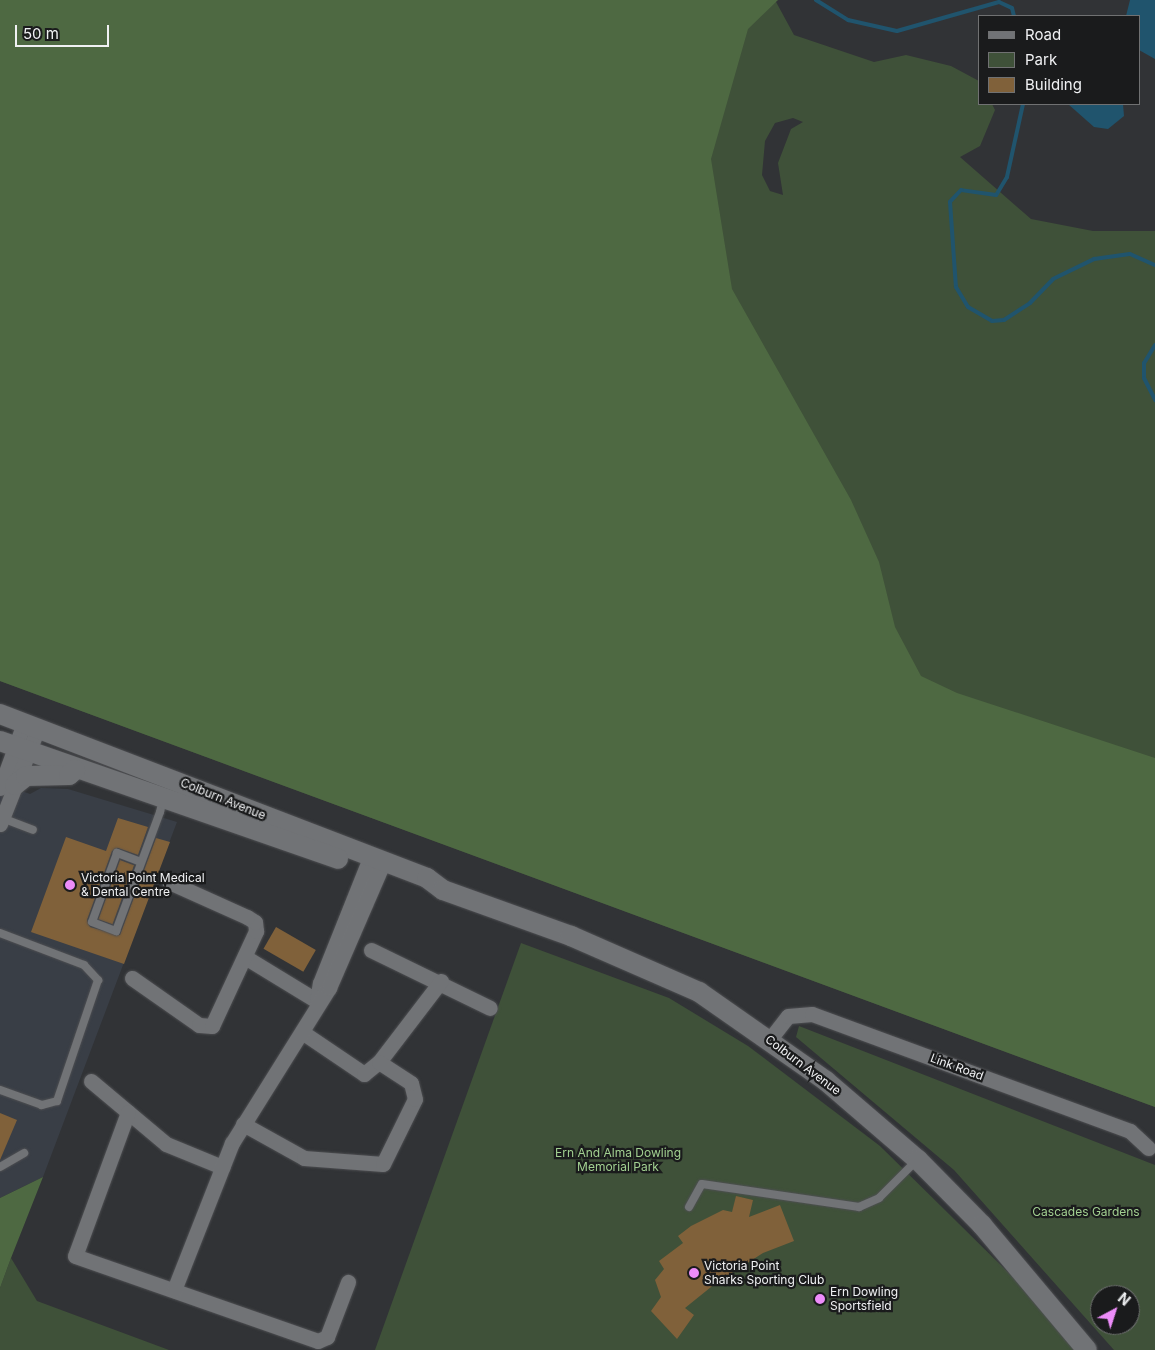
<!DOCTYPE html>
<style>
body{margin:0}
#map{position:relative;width:1155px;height:1350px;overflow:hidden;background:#313336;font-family:Inter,sans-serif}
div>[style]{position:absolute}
.built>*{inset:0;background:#393e46}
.green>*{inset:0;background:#3f5139}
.forest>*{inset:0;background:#4e6942}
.water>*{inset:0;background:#20546d}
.stream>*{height:4px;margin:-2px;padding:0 2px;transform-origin:2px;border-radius:2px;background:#20546d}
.building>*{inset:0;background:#80613a;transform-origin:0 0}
.roads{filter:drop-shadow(0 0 1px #4d4e51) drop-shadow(0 0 1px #4d4e51)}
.service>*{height:8px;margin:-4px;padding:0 4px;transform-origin:4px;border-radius:4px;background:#717376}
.minor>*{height:15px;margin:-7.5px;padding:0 7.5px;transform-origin:7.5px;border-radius:7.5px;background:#717376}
.secondary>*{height:20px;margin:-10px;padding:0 10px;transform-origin:10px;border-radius:10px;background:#717376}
.dots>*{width:14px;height:14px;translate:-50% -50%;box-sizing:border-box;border:2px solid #1a1b1c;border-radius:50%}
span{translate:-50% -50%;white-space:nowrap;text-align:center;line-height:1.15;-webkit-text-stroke:4.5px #1a1b1c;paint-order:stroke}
.street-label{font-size:12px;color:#f0f1f3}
.poi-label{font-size:12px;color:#f0f1f3}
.left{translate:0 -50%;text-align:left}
.park-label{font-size:12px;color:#a2d091}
.legend{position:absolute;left:978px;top:15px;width:162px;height:90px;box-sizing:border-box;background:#1a1b1c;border:1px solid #707172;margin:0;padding:6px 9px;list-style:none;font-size:15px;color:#f0f1f3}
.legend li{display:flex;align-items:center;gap:10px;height:25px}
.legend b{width:25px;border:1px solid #707172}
.north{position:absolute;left:1090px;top:1285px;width:50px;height:50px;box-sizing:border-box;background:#1a1b1c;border:1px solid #707172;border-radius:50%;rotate:40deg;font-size:14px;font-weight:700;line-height:20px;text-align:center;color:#f0f1f3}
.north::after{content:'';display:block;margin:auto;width:18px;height:22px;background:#ed8cf9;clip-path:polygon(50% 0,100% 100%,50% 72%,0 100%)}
.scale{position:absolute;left:15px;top:25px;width:94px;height:22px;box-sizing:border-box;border:2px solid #f0f1f3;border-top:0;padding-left:6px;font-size:15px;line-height:18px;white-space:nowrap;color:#f0f1f3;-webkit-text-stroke:4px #1a1b1c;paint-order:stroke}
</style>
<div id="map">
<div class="built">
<div style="clip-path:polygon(0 783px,30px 794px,41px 788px,68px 789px,177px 822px,43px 1177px,0 1198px)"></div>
</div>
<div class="green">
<div style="clip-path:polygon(evenodd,0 0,775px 0,794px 35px,874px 62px,906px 55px,951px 66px,979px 81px,979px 104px,992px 104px,995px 110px,980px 146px,960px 157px,1031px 219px,1093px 231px,1155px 231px,1155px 1107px,0 681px,0 0,793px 118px,803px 122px,791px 129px,778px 163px,783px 195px,770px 191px,762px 175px,765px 141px,775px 123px,793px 118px)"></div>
<div style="clip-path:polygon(521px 943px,669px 998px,748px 1046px,880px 1146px,1023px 1287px,1074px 1350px,375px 1350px)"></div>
<div style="clip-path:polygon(evenodd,799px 1026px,1155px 1165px,1155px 1350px,1114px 1350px,954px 1170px,796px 1037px,799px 1026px,1100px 1295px,1130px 1295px,1130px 1325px,1100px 1325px,1100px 1295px)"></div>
<div style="clip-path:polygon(11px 1258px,37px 1301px,169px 1350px,0 1350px,0 1288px)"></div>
</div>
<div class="forest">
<div style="clip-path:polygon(0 0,778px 0,748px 29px,711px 159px,732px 289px,851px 500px,879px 562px,895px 627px,921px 676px,957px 693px,1155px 758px,1155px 1107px,0 681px)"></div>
<div style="clip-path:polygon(43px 1177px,11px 1258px,0 1288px,0 1198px)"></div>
</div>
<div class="water">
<div style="clip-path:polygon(1130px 0,1155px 0,1155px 59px,1139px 50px,1139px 16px,1126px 16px)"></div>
<div style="clip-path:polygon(1068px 104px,1123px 104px,1124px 116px,1108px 129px,1094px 127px)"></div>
</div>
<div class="stream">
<div style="left:816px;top:0;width:38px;rotate:32deg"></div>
<div style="left:848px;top:20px;width:50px;rotate:12.7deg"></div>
<div style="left:897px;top:31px;width:106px;rotate:-15.9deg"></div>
<div style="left:999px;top:2px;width:14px;rotate:25deg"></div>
<div style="left:1012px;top:8px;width:8px;rotate:76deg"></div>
<div style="left:1023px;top:104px;width:75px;rotate:102.4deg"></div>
<div style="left:1007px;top:177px;width:21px;rotate:121deg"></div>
<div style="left:996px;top:195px;width:35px;rotate:-172deg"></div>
<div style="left:961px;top:190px;width:16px;rotate:133deg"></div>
<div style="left:950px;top:202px;width:85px;rotate:86deg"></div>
<div style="left:956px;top:287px;width:23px;rotate:59deg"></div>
<div style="left:968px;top:307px;width:28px;rotate:30deg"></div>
<div style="left:992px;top:321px;width:12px;rotate:-5deg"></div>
<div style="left:1004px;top:320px;width:31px;rotate:-33deg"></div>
<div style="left:1030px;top:303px;width:33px;rotate:-46deg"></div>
<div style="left:1053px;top:279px;width:46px;rotate:-26deg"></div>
<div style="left:1094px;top:259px;width:36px;rotate:-8deg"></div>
<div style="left:1130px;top:254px;width:27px;rotate:24deg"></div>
<div style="left:1155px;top:345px;width:21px;rotate:121deg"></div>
<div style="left:1144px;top:363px;width:15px;rotate:90deg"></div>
<div style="left:1144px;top:378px;width:25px;rotate:63deg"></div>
</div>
<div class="building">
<div style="clip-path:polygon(118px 818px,148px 827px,138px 855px,118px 848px,112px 851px,87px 920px,90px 927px,120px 935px,156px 838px,170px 842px,124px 964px,31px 932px,66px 837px,106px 851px)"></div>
<div style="left:120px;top:860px;width:15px;height:63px;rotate:20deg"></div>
<div style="left:276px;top:927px;width:46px;height:25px;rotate:30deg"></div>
<div style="clip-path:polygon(0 1113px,17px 1120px,0 1160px)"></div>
<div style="clip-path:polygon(736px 1196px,753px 1200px,749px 1217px,780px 1205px,794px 1241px,763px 1253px,716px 1283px,685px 1308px,694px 1315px,677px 1339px,651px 1311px,661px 1297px,655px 1280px,664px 1269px,659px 1261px,683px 1243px,678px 1236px,691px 1226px,723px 1210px,732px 1212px)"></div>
</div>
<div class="roads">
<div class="service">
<div style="left:2px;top:818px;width:33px;rotate:21deg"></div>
<div style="left:141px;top:862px;width:26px;rotate:-159deg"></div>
<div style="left:117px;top:853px;width:73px;rotate:109.9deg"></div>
<div style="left:92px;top:922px;width:26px;rotate:21deg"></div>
<div style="left:116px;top:931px;width:127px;rotate:-69.7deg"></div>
<div style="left:160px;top:812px;width:12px;rotate:-76deg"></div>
<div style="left:0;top:933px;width:90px;rotate:20.9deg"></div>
<div style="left:84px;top:965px;width:21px;rotate:47deg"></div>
<div style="left:98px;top:980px;width:128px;rotate:108.7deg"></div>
<div style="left:57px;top:1101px;width:16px;rotate:165deg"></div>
<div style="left:42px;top:1105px;width:45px;rotate:-160.3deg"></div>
<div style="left:0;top:1167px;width:28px;rotate:-30deg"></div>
<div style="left:689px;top:1207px;width:26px;rotate:-61deg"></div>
<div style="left:702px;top:1184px;width:159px;rotate:8.3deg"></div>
<div style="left:859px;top:1207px;width:22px;rotate:-24deg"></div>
<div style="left:879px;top:1198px;width:52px;rotate:-45deg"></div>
</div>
<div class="minor">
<div style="left:0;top:788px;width:69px;rotate:-69.7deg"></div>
<div style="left:0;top:824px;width:103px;rotate:-68.4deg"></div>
<div style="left:371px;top:950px;width:132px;rotate:26deg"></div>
<div style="left:245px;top:957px;width:84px;rotate:31.4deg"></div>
<div style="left:132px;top:978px;width:82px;rotate:35deg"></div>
<div style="left:199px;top:1025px;width:13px;rotate:4deg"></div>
<div style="left:212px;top:1026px;width:105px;rotate:-65.1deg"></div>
<div style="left:256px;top:931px;width:9px;rotate:-96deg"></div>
<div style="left:255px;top:922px;width:9px;rotate:-148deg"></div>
<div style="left:247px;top:917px;width:85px;rotate:-155.8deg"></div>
<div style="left:317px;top:1001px;width:18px;rotate:-81deg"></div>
<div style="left:320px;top:983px;width:135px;rotate:-68.2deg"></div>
<div style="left:302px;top:1032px;width:75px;rotate:34.1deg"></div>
<div style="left:364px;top:1074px;width:19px;rotate:-39deg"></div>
<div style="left:379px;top:1062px;width:102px;rotate:-52.6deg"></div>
<div style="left:770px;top:1039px;width:29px;rotate:-52deg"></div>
<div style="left:788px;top:1016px;width:24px;rotate:-5deg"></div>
<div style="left:812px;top:1014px;width:339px;rotate:20.2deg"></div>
<div style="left:1130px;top:1131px;width:25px;rotate:43deg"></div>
<div style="left:91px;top:1081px;width:98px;rotate:40deg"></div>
<div style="left:166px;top:1144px;width:61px;rotate:22.3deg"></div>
<div style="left:128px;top:1112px;width:153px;rotate:110.2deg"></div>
<div style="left:75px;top:1256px;width:257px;rotate:19.3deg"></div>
<div style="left:318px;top:1341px;width:10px;rotate:-24deg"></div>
<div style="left:327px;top:1337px;width:59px;rotate:-69.1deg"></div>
<div style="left:243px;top:1124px;width:70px;rotate:29.1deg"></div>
<div style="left:304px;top:1158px;width:79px;rotate:4.3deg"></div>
<div style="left:383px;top:1164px;width:72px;rotate:-63.8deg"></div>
<div style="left:415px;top:1099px;width:16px;rotate:-104deg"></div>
<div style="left:411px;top:1083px;width:38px;rotate:-147deg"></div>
<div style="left:174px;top:1290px;width:158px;rotate:-68.5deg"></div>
<div style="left:232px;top:1143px;width:183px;rotate:-58deg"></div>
<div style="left:329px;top:988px;width:136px;rotate:-66.6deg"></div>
</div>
<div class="secondary">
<div style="left:0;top:714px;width:457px;rotate:21deg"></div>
<div style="left:427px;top:878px;width:20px;rotate:37deg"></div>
<div style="left:443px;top:890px;width:136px;rotate:19.8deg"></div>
<div style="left:571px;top:936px;width:140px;rotate:23.6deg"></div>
<div style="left:699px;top:992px;width:155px;rotate:35deg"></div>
<div style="left:826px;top:1081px;width:121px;rotate:40.7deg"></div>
<div style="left:918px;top:1160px;width:91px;rotate:45.4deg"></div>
<div style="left:982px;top:1225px;width:163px;rotate:50deg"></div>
<div style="left:0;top:741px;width:358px;rotate:19.2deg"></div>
<div style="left:15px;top:785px;width:14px;rotate:-39deg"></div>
<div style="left:26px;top:776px;width:43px;rotate:-1.3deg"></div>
<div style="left:69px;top:775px;width:8px;rotate:-40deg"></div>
</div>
</div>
<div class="dots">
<div style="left:70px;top:885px;background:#ed8cf9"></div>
<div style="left:694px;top:1273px;background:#ed8cf9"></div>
<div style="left:820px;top:1299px;background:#ed8cf9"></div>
</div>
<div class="street-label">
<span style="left:223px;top:799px;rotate:22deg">Colburn Avenue</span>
<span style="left:803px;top:1065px;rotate:37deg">Colburn Avenue</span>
<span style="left:957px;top:1067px;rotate:20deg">Link Road</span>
</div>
<div class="poi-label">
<span class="left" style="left:81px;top:885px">Victoria Point Medical<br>&amp; Dental Centre</span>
<span class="left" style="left:704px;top:1273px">Victoria Point<br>Sharks Sporting Club</span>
<span class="left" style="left:830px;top:1299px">Ern Dowling<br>Sportsfield</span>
</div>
<div class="park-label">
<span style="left:618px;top:1160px">Ern And Alma Dowling<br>Memorial Park</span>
<span style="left:1086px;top:1212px">Cascades Gardens</span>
</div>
<ul class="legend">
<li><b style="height:6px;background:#717376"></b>Road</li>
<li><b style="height:14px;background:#3f5139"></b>Park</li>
<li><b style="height:14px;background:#80613a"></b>Building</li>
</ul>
<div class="north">N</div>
<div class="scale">50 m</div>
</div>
